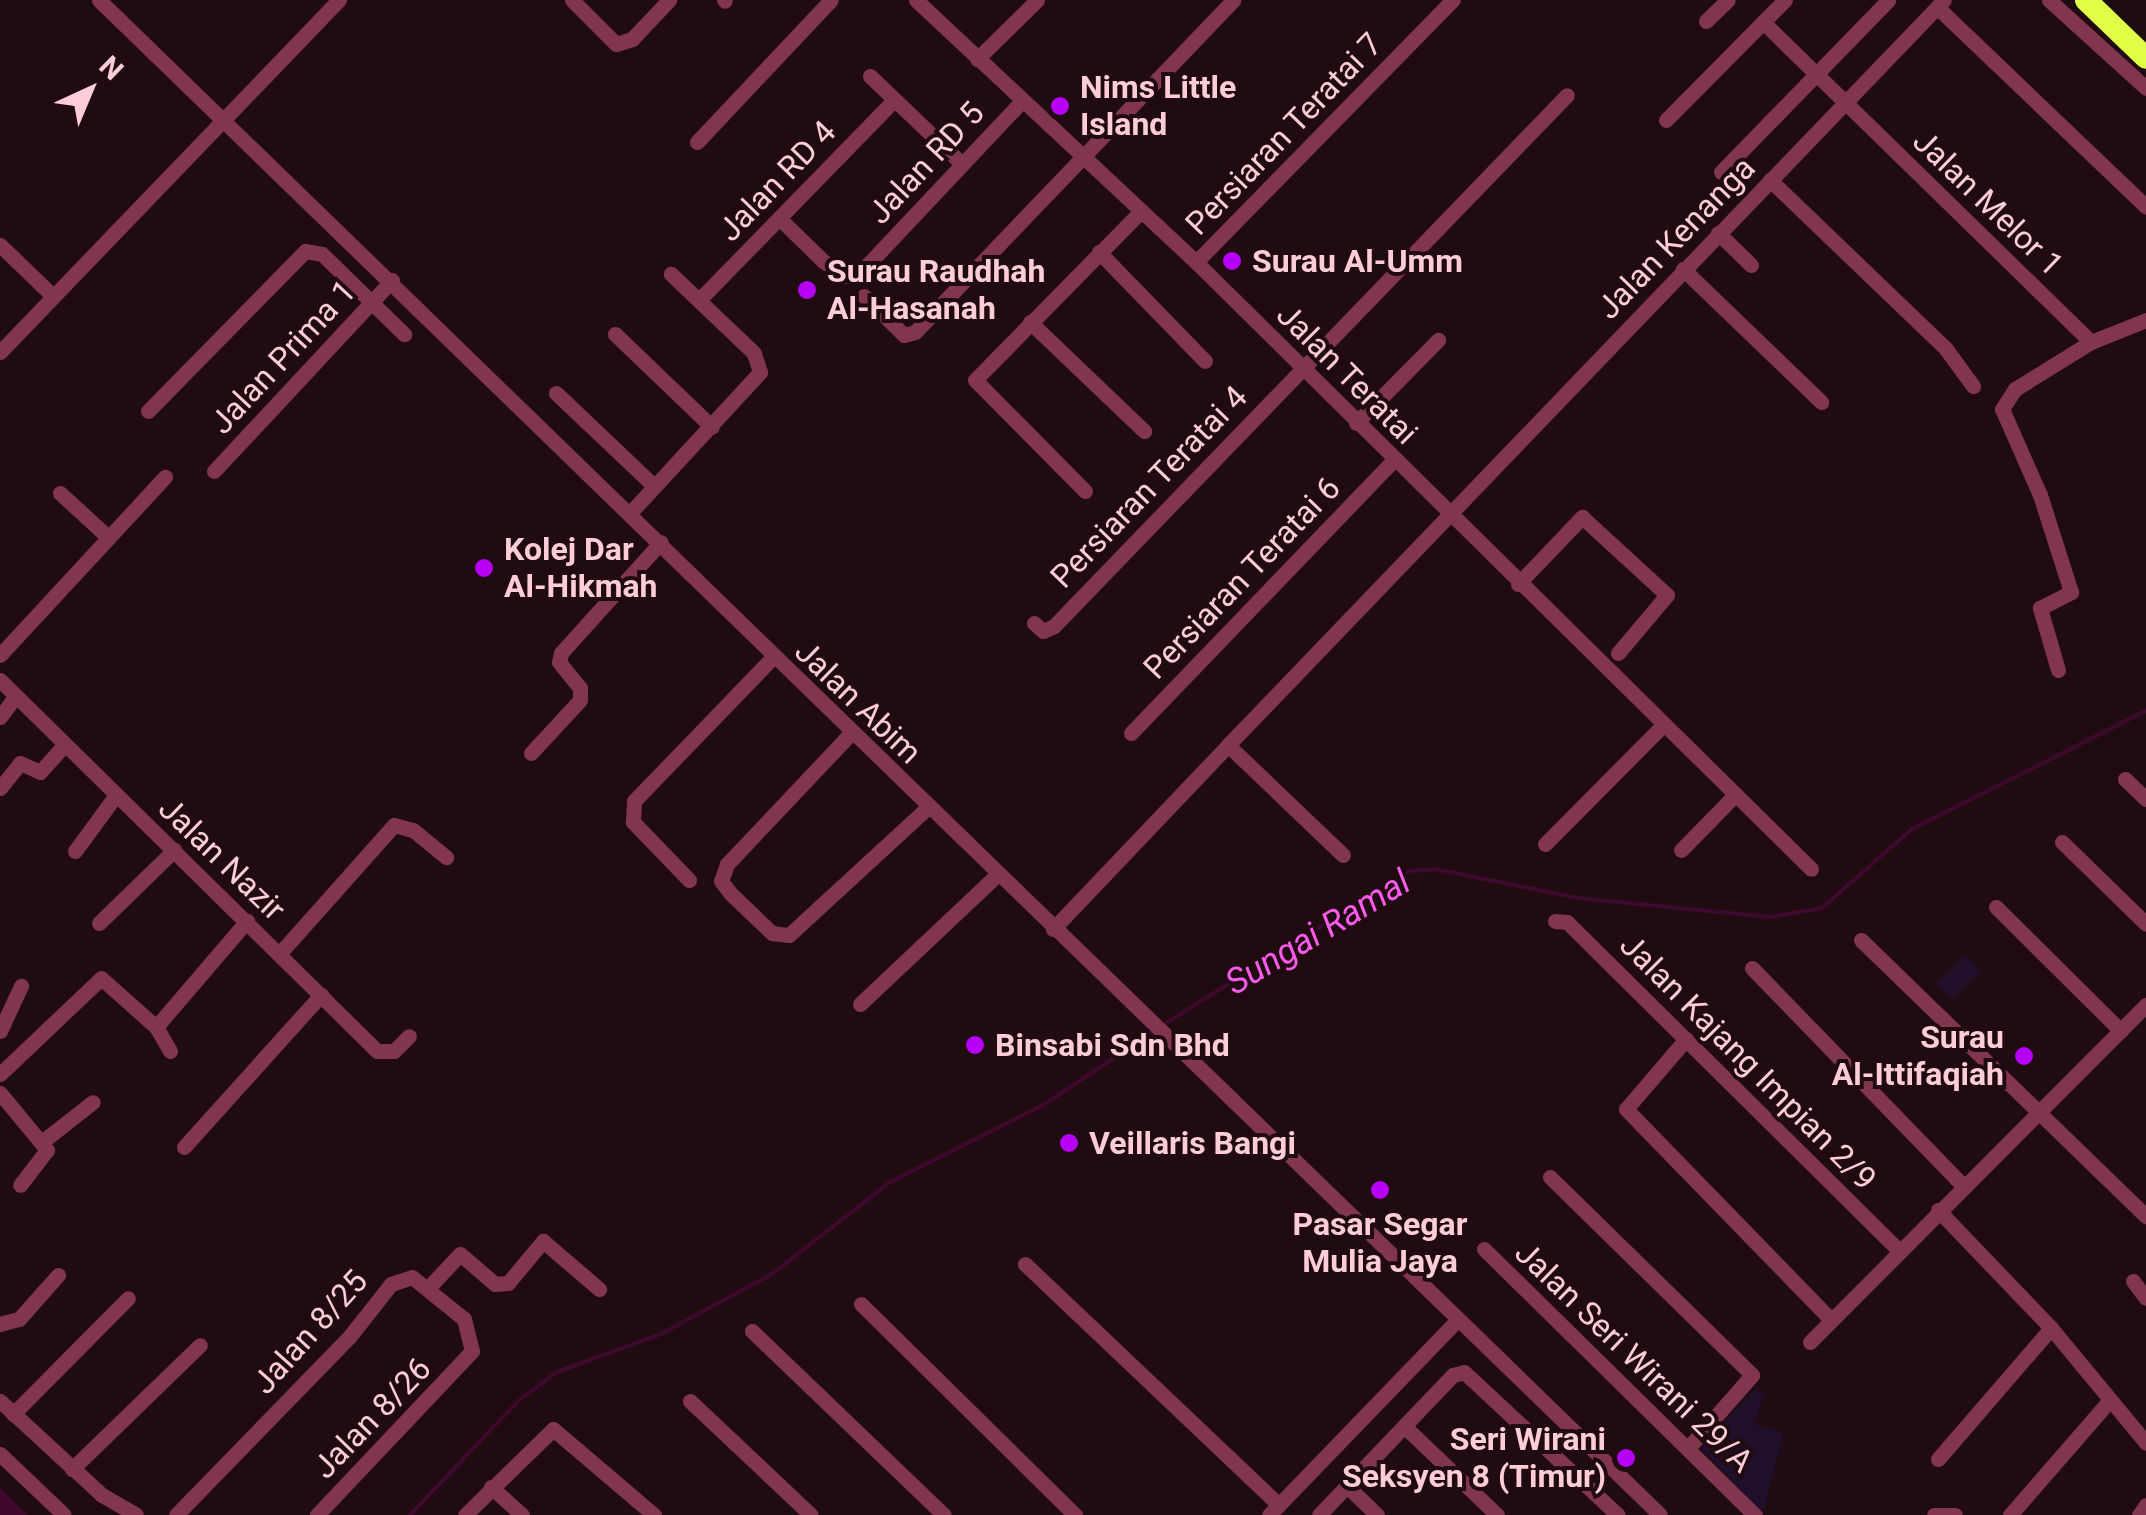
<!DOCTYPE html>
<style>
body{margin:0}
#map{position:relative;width:2146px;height:1515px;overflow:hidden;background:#200c10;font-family:Roboto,sans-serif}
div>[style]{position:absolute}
.green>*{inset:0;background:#200f2b;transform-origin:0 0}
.water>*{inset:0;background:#3e082f}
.stream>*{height:4px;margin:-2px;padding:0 2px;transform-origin:2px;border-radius:2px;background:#3e082f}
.minor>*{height:15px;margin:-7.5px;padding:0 7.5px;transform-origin:7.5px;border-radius:7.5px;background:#81364e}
.highway>*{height:22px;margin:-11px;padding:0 11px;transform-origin:11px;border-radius:11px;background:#e2ff47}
.dots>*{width:28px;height:28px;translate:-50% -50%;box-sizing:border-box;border:5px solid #200c10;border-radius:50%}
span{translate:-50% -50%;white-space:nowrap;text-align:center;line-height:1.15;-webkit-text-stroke:8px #200c10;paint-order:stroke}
.poi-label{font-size:32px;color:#ffccd9;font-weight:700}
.left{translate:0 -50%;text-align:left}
.right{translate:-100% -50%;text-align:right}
.street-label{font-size:32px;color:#ffccd9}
.water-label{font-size:35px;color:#ff5aef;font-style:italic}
.north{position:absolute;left:40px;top:40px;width:100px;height:100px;-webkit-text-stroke:8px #200c10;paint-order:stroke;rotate:44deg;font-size:28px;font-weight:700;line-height:40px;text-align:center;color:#ffccd9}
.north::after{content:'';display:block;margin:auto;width:35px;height:45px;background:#ffccd9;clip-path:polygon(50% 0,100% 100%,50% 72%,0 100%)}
</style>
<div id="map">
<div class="green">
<div style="left:1965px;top:955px;width:23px;height:40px;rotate:45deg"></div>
<div style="clip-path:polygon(1755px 1388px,1764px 1395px,1754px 1424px,1784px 1432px,1763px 1513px,1700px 1448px)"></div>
</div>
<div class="water">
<div style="clip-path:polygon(0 1488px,28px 1515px,0 1515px)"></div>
</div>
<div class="stream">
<div style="left:1163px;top:1025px;width:290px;rotate:-32deg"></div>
<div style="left:1409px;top:871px;width:26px;rotate:-4deg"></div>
<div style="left:1435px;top:869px;width:145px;rotate:11.5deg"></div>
<div style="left:1577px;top:898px;width:194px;rotate:5.6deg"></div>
<div style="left:1770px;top:917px;width:53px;rotate:-9.8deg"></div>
<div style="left:1822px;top:908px;width:120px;rotate:-41.3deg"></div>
<div style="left:1912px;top:829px;width:262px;rotate:-26.8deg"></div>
<div style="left:410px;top:1515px;width:157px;rotate:-46.5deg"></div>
<div style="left:518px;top:1401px;width:49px;rotate:-36.6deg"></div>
<div style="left:557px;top:1372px;width:111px;rotate:-20.1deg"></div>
<div style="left:661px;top:1334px;width:126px;rotate:-28.4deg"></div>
<div style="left:772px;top:1274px;width:150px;rotate:-37.9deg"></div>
<div style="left:890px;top:1182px;width:171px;rotate:-26.7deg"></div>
<div style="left:1043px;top:1105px;width:134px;rotate:-33.5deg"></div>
</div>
<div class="minor">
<div style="left:99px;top:0;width:2175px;rotate:44.14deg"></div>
<div style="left:572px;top:0;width:62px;rotate:45deg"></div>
<div style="left:616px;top:44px;width:17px;rotate:-17deg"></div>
<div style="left:632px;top:39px;width:54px;rotate:-46.5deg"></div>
<div style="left:724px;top:0;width:1px;rotate:45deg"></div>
<div style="left:916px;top:0;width:383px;rotate:43.1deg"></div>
<div style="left:1196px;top:262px;width:864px;rotate:44.62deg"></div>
<div style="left:1785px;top:0;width:31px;rotate:135deg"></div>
<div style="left:1763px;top:22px;width:458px;rotate:44.3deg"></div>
<div style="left:2049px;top:0;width:131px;rotate:42.2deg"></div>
<div style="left:1937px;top:7px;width:289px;rotate:43.7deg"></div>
<div style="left:1706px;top:21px;width:30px;rotate:-44deg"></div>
<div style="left:977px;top:59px;width:84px;rotate:-44.5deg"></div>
<div style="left:870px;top:76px;width:126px;rotate:43.7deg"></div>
<div style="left:1666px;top:120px;width:138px;rotate:-45.3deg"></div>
<div style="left:697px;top:142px;width:195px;rotate:-46.7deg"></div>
<div style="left:1721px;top:172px;width:240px;rotate:-45.8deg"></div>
<div style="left:1770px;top:180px;width:244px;rotate:43.8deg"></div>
<div style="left:1946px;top:349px;width:46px;rotate:53.9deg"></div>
<div style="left:779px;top:218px;width:62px;rotate:44.3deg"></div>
<div style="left:823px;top:261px;width:26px;rotate:36deg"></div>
<div style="left:844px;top:276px;width:13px"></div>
<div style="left:857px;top:276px;width:239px;rotate:-46.7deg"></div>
<div style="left:1718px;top:233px;width:46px;rotate:44.1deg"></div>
<div style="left:0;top:245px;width:74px;rotate:43.9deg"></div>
<div style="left:1099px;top:252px;width:152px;rotate:45.8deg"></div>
<div style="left:1196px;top:262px;width:367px;rotate:-45.6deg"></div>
<div style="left:1683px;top:269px;width:192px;rotate:43.9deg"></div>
<div style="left:864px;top:296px;width:56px;rotate:44.3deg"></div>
<div style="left:904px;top:335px;width:11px;rotate:-15deg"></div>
<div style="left:915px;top:332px;width:460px;rotate:-46.2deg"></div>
<div style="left:699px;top:300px;width:279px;rotate:-45.7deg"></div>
<div style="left:1030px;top:322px;width:158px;rotate:43.7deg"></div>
<div style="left:615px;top:334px;width:134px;rotate:43.8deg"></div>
<div style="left:0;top:352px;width:489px;rotate:-46.1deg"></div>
<div style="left:556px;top:393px;width:135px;rotate:43.5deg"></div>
<div style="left:148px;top:411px;width:224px;rotate:-45.5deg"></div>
<div style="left:305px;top:251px;width:17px;rotate:10deg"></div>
<div style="left:322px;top:254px;width:115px;rotate:44.3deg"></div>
<div style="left:1356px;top:423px;width:117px;rotate:-45.3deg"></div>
<div style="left:214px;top:471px;width:261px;rotate:-47deg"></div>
<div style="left:1085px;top:491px;width:156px;rotate:-134.7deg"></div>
<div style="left:975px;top:380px;width:237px;rotate:-45.5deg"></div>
<div style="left:60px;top:493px;width:65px;rotate:42.5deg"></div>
<div style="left:630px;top:513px;width:192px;rotate:-47.3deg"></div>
<div style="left:760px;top:372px;width:20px;rotate:-108deg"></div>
<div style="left:754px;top:353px;width:115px;rotate:-136.4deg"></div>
<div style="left:1518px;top:584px;width:93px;rotate:-46.3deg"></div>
<div style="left:1582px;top:517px;width:115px;rotate:42.5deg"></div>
<div style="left:1667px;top:595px;width:76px;rotate:130.2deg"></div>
<div style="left:1034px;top:623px;width:12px;rotate:42deg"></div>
<div style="left:1043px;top:631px;width:12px;rotate:-24deg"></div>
<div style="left:1054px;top:626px;width:738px;rotate:-45.99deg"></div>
<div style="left:0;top:655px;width:243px;rotate:-47.2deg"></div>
<div style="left:2058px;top:670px;width:65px;rotate:-106.2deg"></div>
<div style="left:2040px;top:608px;width:35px;rotate:-27deg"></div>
<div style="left:2071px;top:592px;width:102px;rotate:-107.7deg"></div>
<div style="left:2040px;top:495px;width:94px;rotate:-113.8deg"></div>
<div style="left:2002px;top:409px;width:24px;rotate:-57deg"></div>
<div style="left:2015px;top:389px;width:89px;rotate:-31.7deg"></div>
<div style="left:2091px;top:342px;width:59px;rotate:-21.8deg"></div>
<div style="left:0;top:680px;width:529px;rotate:44.54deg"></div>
<div style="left:377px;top:1051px;width:17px"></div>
<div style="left:394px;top:1051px;width:21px;rotate:-45deg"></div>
<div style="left:0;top:717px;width:25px;rotate:-53deg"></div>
<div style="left:852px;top:732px;width:182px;rotate:133.4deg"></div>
<div style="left:727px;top:864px;width:18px;rotate:109deg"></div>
<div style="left:721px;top:881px;width:16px;rotate:52deg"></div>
<div style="left:731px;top:894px;width:57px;rotate:43.6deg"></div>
<div style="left:772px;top:933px;width:17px;rotate:7deg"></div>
<div style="left:789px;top:935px;width:188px;rotate:-42.6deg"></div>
<div style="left:1131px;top:733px;width:379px;rotate:-46.1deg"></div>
<div style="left:531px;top:753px;width:72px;rotate:-47.2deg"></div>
<div style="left:580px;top:700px;width:12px;rotate:-90deg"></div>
<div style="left:580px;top:688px;width:33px;rotate:-129deg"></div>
<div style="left:559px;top:662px;width:9px;rotate:-77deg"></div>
<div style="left:561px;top:653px;width:149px;rotate:-48deg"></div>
<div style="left:2125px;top:779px;width:29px;rotate:44deg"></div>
<div style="left:0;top:788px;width:32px;rotate:-51deg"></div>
<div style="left:20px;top:763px;width:22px;rotate:24deg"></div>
<div style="left:40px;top:772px;width:36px;rotate:-48deg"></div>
<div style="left:2062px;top:842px;width:117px;rotate:44.3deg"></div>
<div style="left:1545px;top:844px;width:168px;rotate:-45.2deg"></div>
<div style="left:1681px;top:850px;width:77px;rotate:-45.5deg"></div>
<div style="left:75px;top:851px;width:69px;rotate:-53.8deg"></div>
<div style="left:1343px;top:855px;width:159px;rotate:-136.3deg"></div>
<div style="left:1228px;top:745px;width:1033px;rotate:-46.14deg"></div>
<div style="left:689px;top:880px;width:81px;rotate:-134deg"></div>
<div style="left:633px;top:822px;width:21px;rotate:-87deg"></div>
<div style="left:634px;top:801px;width:200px;rotate:-46deg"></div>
<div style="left:1996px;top:907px;width:176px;rotate:44.8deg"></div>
<div style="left:1555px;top:921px;width:12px;rotate:5deg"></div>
<div style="left:1567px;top:922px;width:467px;rotate:44.7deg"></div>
<div style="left:99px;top:923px;width:105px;rotate:-44.2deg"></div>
<div style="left:1053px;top:929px;width:254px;rotate:-46.4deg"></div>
<div style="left:1861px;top:940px;width:397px;rotate:44.1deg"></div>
<div style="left:280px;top:953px;width:171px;rotate:-48.3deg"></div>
<div style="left:394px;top:825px;width:20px;rotate:15deg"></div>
<div style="left:413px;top:830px;width:43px;rotate:39.3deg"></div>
<div style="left:1752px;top:968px;width:303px;rotate:45.9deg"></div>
<div style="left:860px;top:1004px;width:188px;rotate:-43.3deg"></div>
<div style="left:0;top:1031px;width:50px;rotate:-65deg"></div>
<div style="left:1686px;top:1039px;width:92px;rotate:130.6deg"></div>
<div style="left:1626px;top:1109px;width:291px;rotate:45.8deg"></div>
<div style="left:170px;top:1051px;width:28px;rotate:-120deg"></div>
<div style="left:156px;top:1027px;width:140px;rotate:-49.4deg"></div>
<div style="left:0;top:1074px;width:139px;rotate:-43.5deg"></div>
<div style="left:101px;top:978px;width:74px;rotate:41.7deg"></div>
<div style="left:0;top:1093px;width:74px;rotate:50.5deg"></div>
<div style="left:47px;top:1150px;width:44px;rotate:127.6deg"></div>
<div style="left:43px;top:1141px;width:63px;rotate:-38deg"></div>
<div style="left:184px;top:1147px;width:205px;rotate:-48deg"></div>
<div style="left:1550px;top:1177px;width:283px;rotate:44.4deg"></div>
<div style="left:1752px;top:1375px;width:97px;rotate:131.2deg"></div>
<div style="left:1938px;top:1210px;width:163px;rotate:46.2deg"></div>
<div style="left:2051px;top:1328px;width:149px;rotate:50.4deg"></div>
<div style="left:1484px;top:1249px;width:380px;rotate:44.5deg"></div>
<div style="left:1025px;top:1264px;width:350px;rotate:43.5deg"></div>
<div style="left:2133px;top:1281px;width:21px;rotate:53deg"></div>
<div style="left:429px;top:1287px;width:45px;rotate:-46.8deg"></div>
<div style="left:460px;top:1254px;width:46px;rotate:40.6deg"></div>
<div style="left:495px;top:1284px;width:13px;rotate:-4deg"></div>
<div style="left:508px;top:1283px;width:55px;rotate:-50.2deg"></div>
<div style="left:543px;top:1241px;width:74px;rotate:40.6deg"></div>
<div style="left:861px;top:1304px;width:301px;rotate:44.6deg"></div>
<div style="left:0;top:1324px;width:20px;rotate:-15deg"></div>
<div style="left:19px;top:1319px;width:59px;rotate:-48.4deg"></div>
<div style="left:752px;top:1331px;width:266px;rotate:43.8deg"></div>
<div style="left:1810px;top:1342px;width:476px;rotate:-45.1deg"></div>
<div style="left:0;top:1401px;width:139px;rotate:42.7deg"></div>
<div style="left:102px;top:1495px;width:39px;rotate:30deg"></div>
<div style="left:690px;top:1401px;width:166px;rotate:43.3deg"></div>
<div style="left:13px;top:1414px;width:163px;rotate:-45.2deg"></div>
<div style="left:1404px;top:1426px;width:129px;rotate:43.7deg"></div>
<div style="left:0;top:1454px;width:88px;rotate:43.6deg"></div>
<div style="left:1938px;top:1459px;width:173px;rotate:-49.2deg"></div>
<div style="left:72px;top:1469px;width:178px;rotate:-44.1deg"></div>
<div style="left:1347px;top:1486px;width:42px;rotate:44deg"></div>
<div style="left:491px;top:1487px;width:42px;rotate:42.1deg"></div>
<div style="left:176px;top:1515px;width:250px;rotate:-45.8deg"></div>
<div style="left:350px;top:1336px;width:66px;rotate:-51.7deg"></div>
<div style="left:391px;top:1284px;width:22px;rotate:-18deg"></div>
<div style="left:412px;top:1277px;width:67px;rotate:38.9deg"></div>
<div style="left:464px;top:1319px;width:33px;rotate:76deg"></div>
<div style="left:472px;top:1351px;width:226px;rotate:133.4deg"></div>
<div style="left:465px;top:1515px;width:123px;rotate:-44.3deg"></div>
<div style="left:553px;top:1429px;width:133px;rotate:40.4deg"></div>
<div style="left:1269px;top:1515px;width:272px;rotate:-46deg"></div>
<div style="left:1319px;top:1515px;width:194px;rotate:-46.3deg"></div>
<div style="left:1453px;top:1375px;width:11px;rotate:-15deg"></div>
<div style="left:1464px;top:1372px;width:210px;rotate:42.9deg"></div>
<div style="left:1934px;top:1515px;width:21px"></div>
<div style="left:2010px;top:1515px;width:152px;rotate:-49deg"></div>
<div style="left:2139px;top:1515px;width:12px;rotate:-55deg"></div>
</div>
<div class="highway">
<div style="left:2086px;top:0;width:83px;rotate:44deg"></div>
</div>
<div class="dots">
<div style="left:1060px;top:106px;background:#b600f7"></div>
<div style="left:1232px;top:261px;background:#b600f7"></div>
<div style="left:807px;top:290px;background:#b600f7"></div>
<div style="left:484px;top:568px;background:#b600f7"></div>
<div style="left:975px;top:1045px;background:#b600f7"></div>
<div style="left:2024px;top:1056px;background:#b600f7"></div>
<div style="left:1069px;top:1143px;background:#b600f7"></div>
<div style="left:1380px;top:1190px;background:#b600f7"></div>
<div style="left:1626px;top:1458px;background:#b600f7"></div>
</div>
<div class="poi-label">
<span class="left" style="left:1080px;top:106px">Nims Little<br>Island</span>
<span class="left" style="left:1252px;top:261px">Surau Al-Umm</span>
<span class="left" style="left:827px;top:290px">Surau Raudhah<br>Al-Hasanah</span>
<span class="left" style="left:504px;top:568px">Kolej Dar<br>Al-Hikmah</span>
<span class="right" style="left:2004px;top:1056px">Surau<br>Al-Ittifaqiah</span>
<span class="left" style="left:995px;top:1045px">Binsabi Sdn Bhd</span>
<span class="left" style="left:1089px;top:1143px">Veillaris Bangi</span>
<span style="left:1380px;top:1243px">Pasar Segar<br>Mulia Jaya</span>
<span class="right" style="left:1606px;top:1458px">Seri Wirani<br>Seksyen 8 (Timur)</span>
</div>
<div class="street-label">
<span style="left:1284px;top:134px;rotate:-46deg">Persiaran Teratai 7</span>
<span style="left:926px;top:163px;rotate:-47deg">Jalan RD 5</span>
<span style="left:777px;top:181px;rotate:-46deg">Jalan RD 4</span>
<span style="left:1988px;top:203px;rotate:44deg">Jalan Melor 1</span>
<span style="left:1676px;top:238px;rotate:-46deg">Jalan Kenanga</span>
<span style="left:283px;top:357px;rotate:-47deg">Jalan Prima 1</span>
<span style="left:1347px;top:374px;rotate:45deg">Jalan Teratai</span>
<span style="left:1149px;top:487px;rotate:-46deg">Persiaran Teratai 4</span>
<span style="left:1242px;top:578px;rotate:-46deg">Persiaran Teratai 6</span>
<span style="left:858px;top:702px;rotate:44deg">Jalan Abim</span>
<span style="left:222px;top:859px;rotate:44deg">Jalan Nazir</span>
<span style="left:1748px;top:1062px;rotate:45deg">Jalan Kajang Impian 2/9</span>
<span style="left:310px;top:1332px;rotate:-48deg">Jalan 8/25</span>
<span style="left:1634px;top:1357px;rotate:44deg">Jalan Seri Wirani 29/A</span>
<span style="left:372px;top:1418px;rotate:-46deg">Jalan 8/26</span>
</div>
<div class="water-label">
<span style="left:1318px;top:933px;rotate:-31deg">Sungai Ramal</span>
</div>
<div class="north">N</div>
</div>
